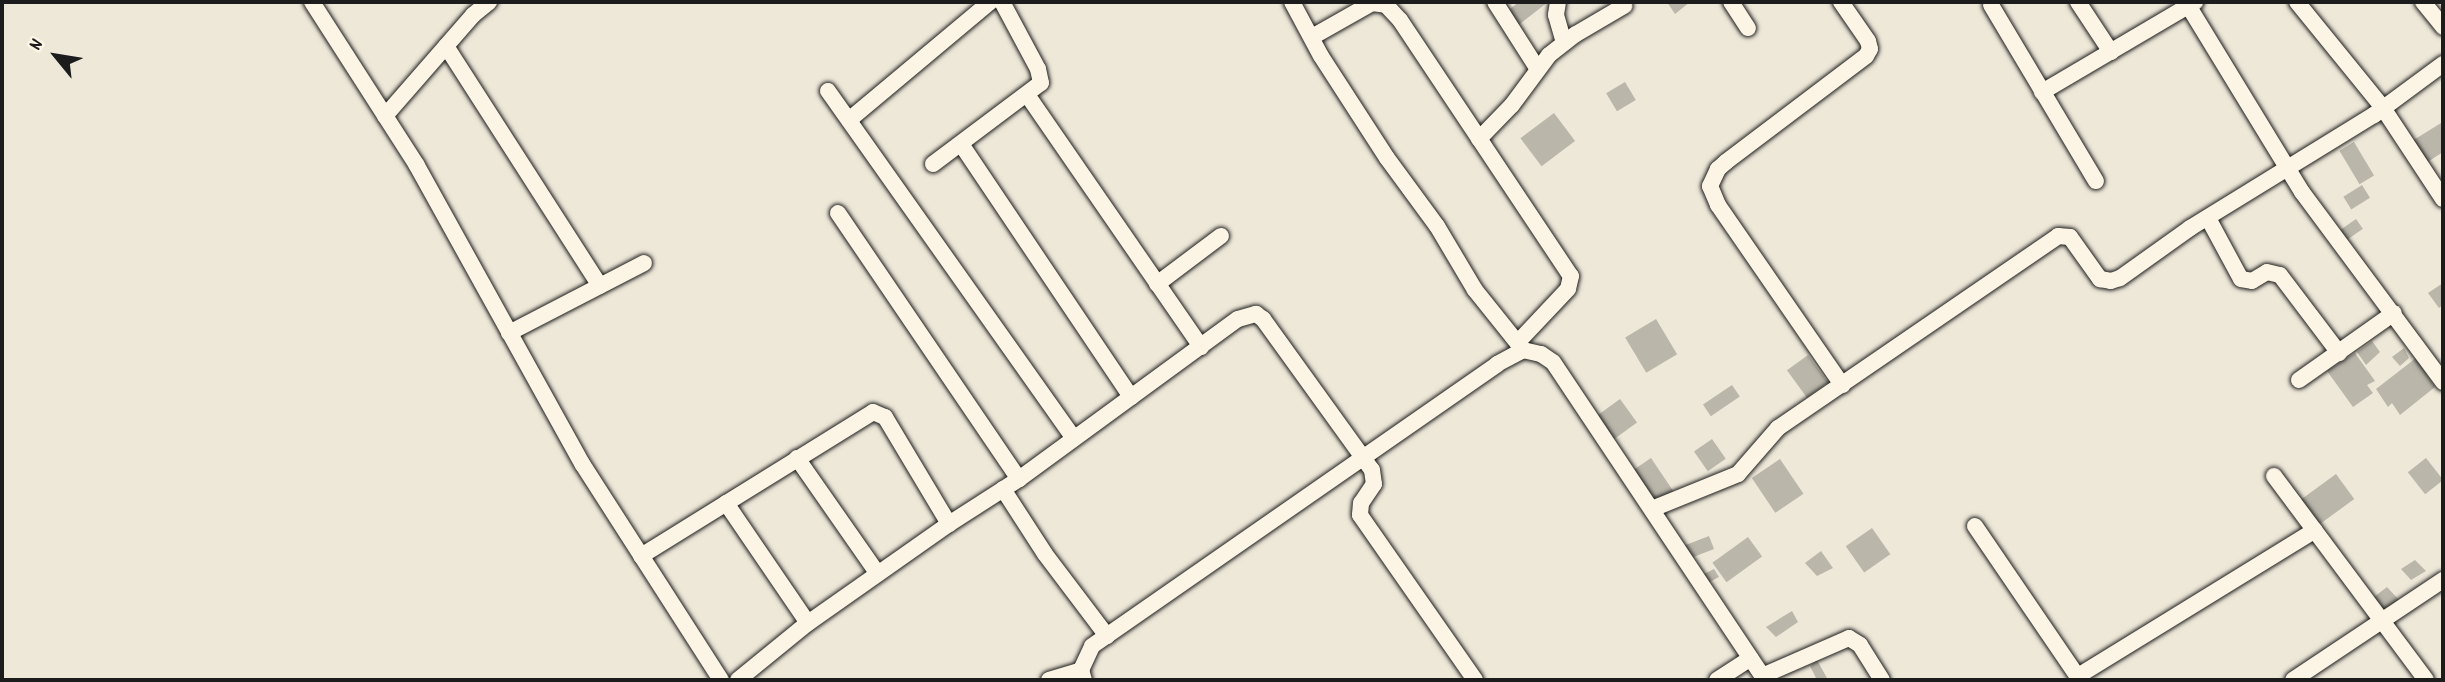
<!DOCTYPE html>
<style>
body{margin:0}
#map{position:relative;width:2445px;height:682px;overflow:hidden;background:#eee8d9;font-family:Dekko,sans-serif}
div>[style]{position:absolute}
.building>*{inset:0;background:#bab6aa;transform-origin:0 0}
.roads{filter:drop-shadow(0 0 2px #1c1c1c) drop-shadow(0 0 2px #1c1c1c)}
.street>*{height:16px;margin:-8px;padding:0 8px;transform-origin:8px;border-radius:8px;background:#fcf5e5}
span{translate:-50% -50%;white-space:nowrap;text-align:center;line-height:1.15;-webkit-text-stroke:5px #fcf5e5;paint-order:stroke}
.frame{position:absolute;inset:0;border:4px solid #1c1c1c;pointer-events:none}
.north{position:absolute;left:21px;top:21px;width:70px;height:70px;-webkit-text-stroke:5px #fcf5e5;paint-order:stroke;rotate:300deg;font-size:19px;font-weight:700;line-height:28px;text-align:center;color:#1c1c1c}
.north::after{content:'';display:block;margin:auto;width:24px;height:32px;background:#1c1c1c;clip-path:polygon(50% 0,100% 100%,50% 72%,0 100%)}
</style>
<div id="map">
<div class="building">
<div style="clip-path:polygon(1519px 2px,1548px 2px,1516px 27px,1506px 12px)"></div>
<div style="clip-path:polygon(1667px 2px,1690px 2px,1675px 14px)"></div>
<div style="left:1625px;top:82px;width:21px;height:22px;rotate:59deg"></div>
<div style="left:1554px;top:113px;width:35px;height:42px;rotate:53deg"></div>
<div style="clip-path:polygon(2441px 123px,2443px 152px,2426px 163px,2412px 141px)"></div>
<div style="left:2354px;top:142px;width:39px;height:17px;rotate:59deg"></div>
<div style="left:2362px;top:185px;width:15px;height:22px;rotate:58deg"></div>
<div style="left:2356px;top:219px;width:12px;height:21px;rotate:55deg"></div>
<div style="clip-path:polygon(2443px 283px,2443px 305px,2439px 308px,2428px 293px)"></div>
<div style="left:1656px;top:319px;width:41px;height:36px;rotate:59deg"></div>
<div style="clip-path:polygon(2372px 341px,2380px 352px,2366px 365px,2357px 352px)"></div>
<div style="clip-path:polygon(2404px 348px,2409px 358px,2400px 366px,2392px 357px)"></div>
<div style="clip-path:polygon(2355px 353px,2375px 381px,2367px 385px,2373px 393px,2353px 407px,2327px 371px)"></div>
<div style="left:1808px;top:355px;width:34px;height:26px;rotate:54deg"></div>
<div style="clip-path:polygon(2416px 358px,2435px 387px,2400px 415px,2392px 403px,2388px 407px,2376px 389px)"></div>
<div style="left:1732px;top:385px;width:14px;height:35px;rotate:56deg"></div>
<div style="left:1620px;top:399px;width:29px;height:32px;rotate:54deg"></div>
<div style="left:1712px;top:439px;width:24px;height:22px;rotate:55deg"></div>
<div style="left:1651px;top:458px;width:40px;height:24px;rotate:56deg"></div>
<div style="left:2426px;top:458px;width:28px;height:23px;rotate:52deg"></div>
<div style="left:1780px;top:459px;width:42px;height:34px;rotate:56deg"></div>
<div style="left:2336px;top:474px;width:31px;height:47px;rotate:54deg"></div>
<div style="left:1872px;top:528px;width:32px;height:32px;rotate:55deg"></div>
<div style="left:1709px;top:536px;width:14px;height:29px;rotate:69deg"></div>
<div style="left:1748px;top:537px;width:24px;height:44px;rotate:54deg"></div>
<div style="clip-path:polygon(1821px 551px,1833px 568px,1817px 576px,1805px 563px)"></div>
<div style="clip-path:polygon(2415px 560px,2426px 571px,2411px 580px,2401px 569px)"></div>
<div style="clip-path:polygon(1714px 569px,1719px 577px,1706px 584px,1700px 576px)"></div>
<div style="clip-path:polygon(2387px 587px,2399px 600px,2383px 616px,2370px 600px)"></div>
<div style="clip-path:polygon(1792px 611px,1798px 622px,1776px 637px,1766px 627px)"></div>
<div style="clip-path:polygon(1817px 660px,1828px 680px,1817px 680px,1810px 666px)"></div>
</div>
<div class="roads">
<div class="street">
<div style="left:312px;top:2px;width:193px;rotate:57.3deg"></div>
<div style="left:416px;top:164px;width:344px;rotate:61deg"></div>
<div style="left:583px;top:465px;width:255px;rotate:57.3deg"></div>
<div style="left:1292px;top:2px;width:61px;rotate:61.8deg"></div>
<div style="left:1321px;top:56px;width:121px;rotate:57.1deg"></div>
<div style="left:1387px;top:158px;width:84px;rotate:53.7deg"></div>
<div style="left:1437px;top:226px;width:74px;rotate:59.3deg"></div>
<div style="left:1475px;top:290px;width:77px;rotate:51.3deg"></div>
<div style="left:1495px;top:2px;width:78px;rotate:57.5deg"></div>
<div style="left:1558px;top:2px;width:13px;rotate:99deg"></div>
<div style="left:1556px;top:15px;width:29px;rotate:74deg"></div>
<div style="left:1731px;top:2px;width:31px;rotate:57deg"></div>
<div style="left:1841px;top:2px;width:47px;rotate:55.3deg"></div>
<div style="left:1868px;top:41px;width:8px;rotate:76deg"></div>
<div style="left:1870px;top:49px;width:8px;rotate:120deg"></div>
<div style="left:1866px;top:56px;width:176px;rotate:142.9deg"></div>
<div style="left:1726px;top:162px;width:11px;rotate:139deg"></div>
<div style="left:1718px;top:169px;width:19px;rotate:115deg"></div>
<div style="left:1710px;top:186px;width:21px;rotate:67deg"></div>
<div style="left:1718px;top:205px;width:219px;rotate:55.4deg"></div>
<div style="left:2078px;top:2px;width:60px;rotate:56.6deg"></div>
<div style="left:2186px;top:2px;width:223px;rotate:58.6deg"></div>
<div style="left:2302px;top:192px;width:237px;rotate:53.4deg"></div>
<div style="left:2297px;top:2px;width:136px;rotate:50.9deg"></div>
<div style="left:2383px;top:108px;width:109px;rotate:56.6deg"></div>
<div style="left:2423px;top:2px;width:32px;rotate:51deg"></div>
<div style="left:1991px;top:5px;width:205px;rotate:59.2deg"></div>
<div style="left:1312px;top:37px;width:69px;rotate:-29.5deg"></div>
<div style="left:1372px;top:3px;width:14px;rotate:8deg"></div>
<div style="left:1386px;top:5px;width:21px;rotate:47deg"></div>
<div style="left:1400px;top:20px;width:308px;rotate:56.3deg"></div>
<div style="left:1571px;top:276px;width:13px;rotate:103deg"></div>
<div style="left:1568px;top:289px;width:73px;rotate:133.3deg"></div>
<div style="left:446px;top:46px;width:285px;rotate:57.3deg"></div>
<div style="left:828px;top:91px;width:424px;rotate:54.7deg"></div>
<div style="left:2042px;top:92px;width:178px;rotate:-30.5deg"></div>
<div style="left:1028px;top:96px;width:305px;rotate:55.4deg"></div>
<div style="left:385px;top:116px;width:134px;rotate:-48.9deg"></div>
<div style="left:473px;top:15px;width:21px;rotate:-39deg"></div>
<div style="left:849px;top:120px;width:184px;rotate:-39.9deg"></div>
<div style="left:1479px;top:139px;width:47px;rotate:-45.9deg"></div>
<div style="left:1512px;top:105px;width:62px;rotate:-53.5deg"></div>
<div style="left:1549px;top:55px;width:34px;rotate:-38deg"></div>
<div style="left:1576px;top:34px;width:56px;rotate:-30.3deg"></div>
<div style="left:961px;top:144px;width:305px;rotate:56.1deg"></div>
<div style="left:933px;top:164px;width:135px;rotate:-36.9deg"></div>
<div style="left:1041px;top:83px;width:14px;rotate:-102deg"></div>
<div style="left:1038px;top:69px;width:76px;rotate:-118.2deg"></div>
<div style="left:838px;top:213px;width:322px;rotate:55.8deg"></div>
<div style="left:2208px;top:218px;width:69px;rotate:61.6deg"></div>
<div style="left:2241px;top:279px;width:11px;rotate:10deg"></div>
<div style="left:2252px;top:281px;width:17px;rotate:-31deg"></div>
<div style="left:2267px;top:272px;width:13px;rotate:13deg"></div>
<div style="left:2280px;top:275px;width:98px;rotate:52.9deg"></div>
<div style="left:1157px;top:284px;width:80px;rotate:-36.9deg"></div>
<div style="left:509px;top:333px;width:152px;rotate:-27.4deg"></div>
<div style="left:2299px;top:380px;width:116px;rotate:-35.2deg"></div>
<div style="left:797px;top:458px;width:141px;rotate:55.1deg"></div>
<div style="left:2274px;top:476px;width:254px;rotate:53.3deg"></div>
<div style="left:1003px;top:489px;width:77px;rotate:57.1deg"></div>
<div style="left:1045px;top:554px;width:103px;rotate:52.9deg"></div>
<div style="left:726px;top:503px;width:145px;rotate:55.7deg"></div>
<div style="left:1652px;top:509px;width:93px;rotate:-22.1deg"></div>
<div style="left:1738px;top:474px;width:61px;rotate:-49deg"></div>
<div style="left:1778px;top:428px;width:340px;rotate:-34.4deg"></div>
<div style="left:2058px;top:236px;width:12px;rotate:5deg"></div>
<div style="left:2070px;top:237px;width:52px;rotate:54.5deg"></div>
<div style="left:2100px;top:279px;width:11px;rotate:10deg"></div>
<div style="left:2111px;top:281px;width:9px;rotate:-18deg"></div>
<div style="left:2120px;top:278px;width:86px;rotate:-35.5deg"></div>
<div style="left:2190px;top:228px;width:216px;rotate:-31.6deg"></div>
<div style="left:2374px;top:115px;width:86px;rotate:-36.5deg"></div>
<div style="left:1975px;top:526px;width:186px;rotate:55.7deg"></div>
<div style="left:641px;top:556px;width:273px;rotate:-31.8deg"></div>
<div style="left:873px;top:412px;width:13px;rotate:23deg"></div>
<div style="left:885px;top:417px;width:125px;rotate:59.1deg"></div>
<div style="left:1762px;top:676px;width:95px;rotate:-23.6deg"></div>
<div style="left:1849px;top:638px;width:13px;rotate:32deg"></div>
<div style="left:1860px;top:645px;width:41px;rotate:57.8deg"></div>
<div style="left:2078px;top:676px;width:278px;rotate:-31.6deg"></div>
<div style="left:738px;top:680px;width:90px;rotate:-39.2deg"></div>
<div style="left:808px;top:623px;width:172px;rotate:-35.1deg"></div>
<div style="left:949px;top:524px;width:83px;rotate:-32.7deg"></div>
<div style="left:1019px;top:479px;width:271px;rotate:-36.2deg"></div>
<div style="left:1238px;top:319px;width:19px;rotate:-16deg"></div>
<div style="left:1256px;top:314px;width:9px;rotate:36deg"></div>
<div style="left:1263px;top:319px;width:186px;rotate:54.2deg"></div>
<div style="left:1372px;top:470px;width:14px;rotate:82deg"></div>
<div style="left:1374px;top:484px;width:23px;rotate:124deg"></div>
<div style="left:1361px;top:503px;width:12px;rotate:95deg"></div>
<div style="left:1360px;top:515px;width:201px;rotate:55.1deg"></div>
<div style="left:1049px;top:680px;width:34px;rotate:-17deg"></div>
<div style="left:1084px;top:680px;width:10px;rotate:-107deg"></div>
<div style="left:1081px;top:670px;width:26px;rotate:-65deg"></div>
<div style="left:1092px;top:646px;width:494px;rotate:-34.8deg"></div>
<div style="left:1497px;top:364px;width:30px;rotate:-28deg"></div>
<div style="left:1523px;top:350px;width:18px;rotate:13deg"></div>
<div style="left:1541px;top:354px;width:14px;rotate:34deg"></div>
<div style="left:1553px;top:362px;width:382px;rotate:56.3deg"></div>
<div style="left:1717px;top:680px;width:40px;rotate:-32.9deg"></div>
<div style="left:2293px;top:680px;width:180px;rotate:-33.7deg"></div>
</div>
</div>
<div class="frame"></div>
<div class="north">N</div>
</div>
